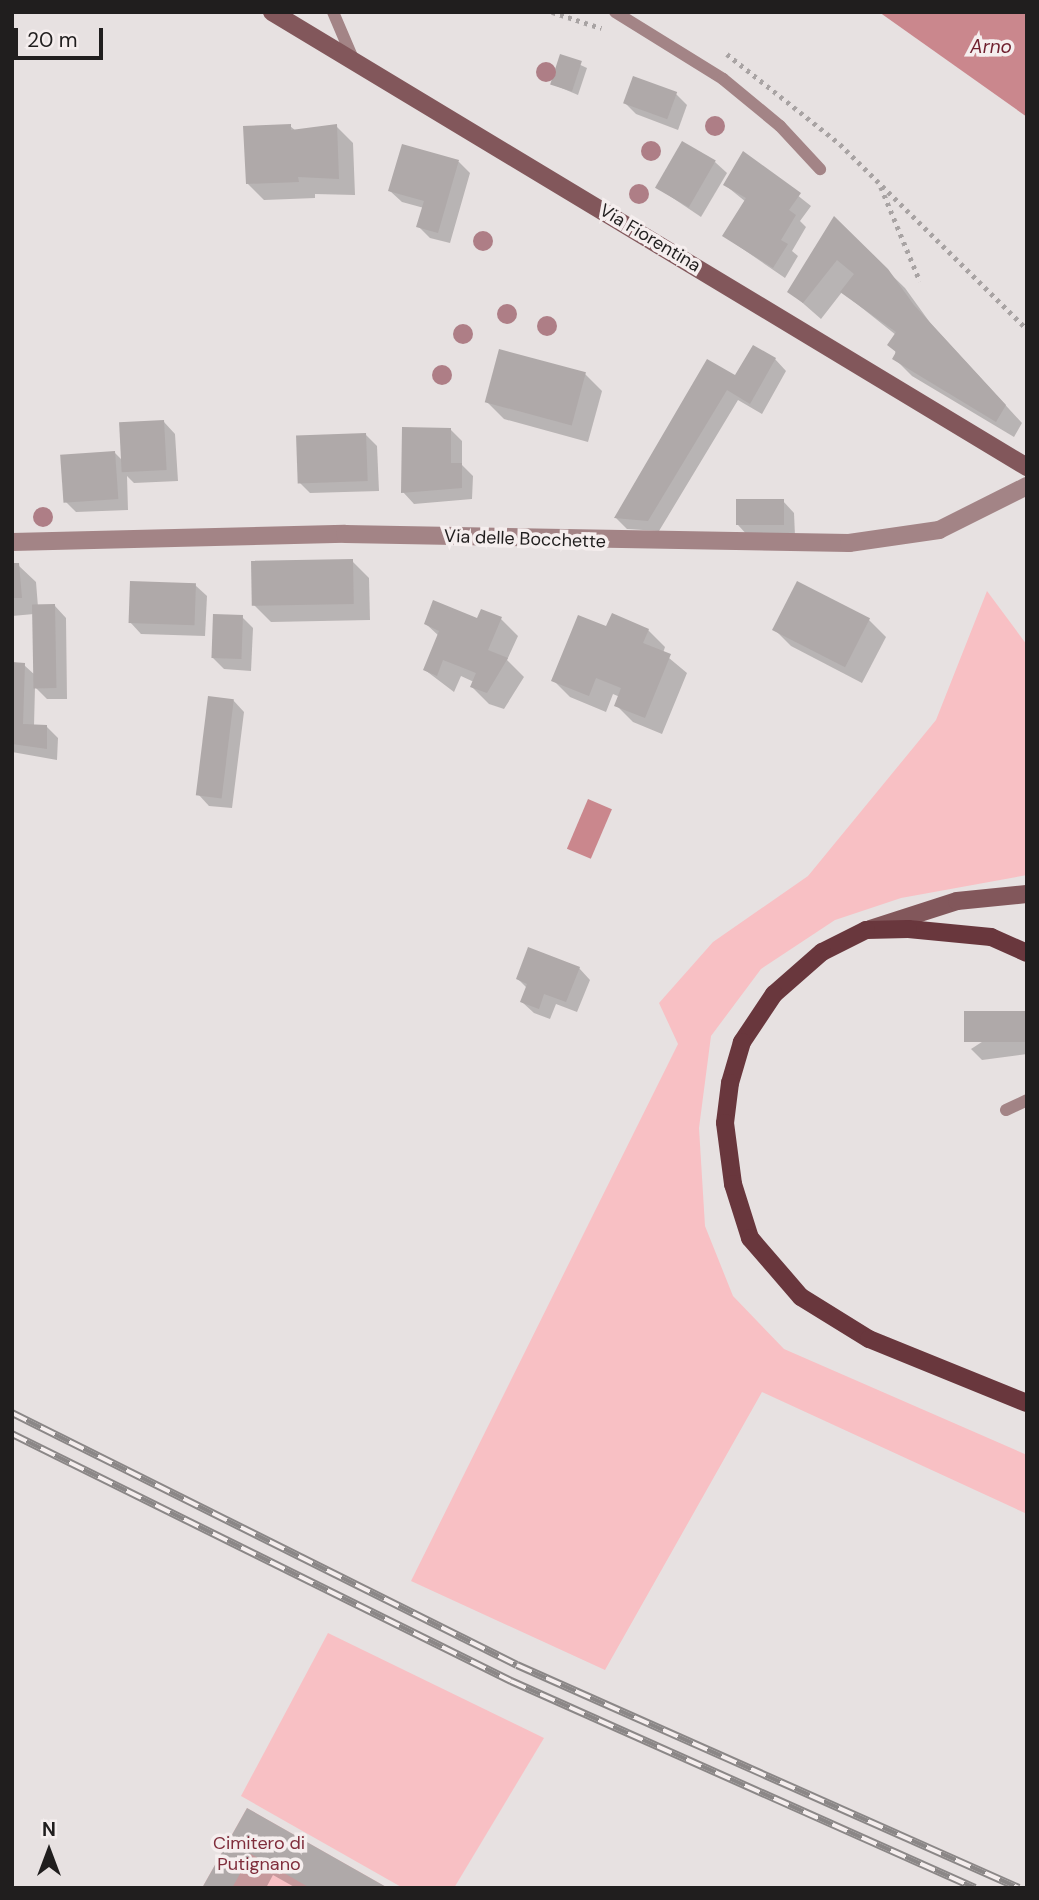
<!DOCTYPE html>
<style>
body{margin:0}
#map{position:relative;width:1039px;height:1900px;overflow:hidden;background:#e7e1e1;font-family:"DM Sans",sans-serif}
div>[style]{position:absolute}
.green>*{inset:0;background:#f8c0c4}
.water>*{inset:0;background:#ca878d;transform-origin:0 0}
.shadow>*{inset:0;background:#0003}
.building>*{inset:0;background:#afa9a9;transform-origin:0 0}
.path>*{height:4.5px;margin-top:-2.25px;transform-origin:0;background:repeating-linear-gradient(90deg,#a8a3a3 0 3.5px,transparent 0 8.5px)}
.service>*{height:12px;margin:-6px;padding:0 6px;transform-origin:6px;border-radius:6px;background:#a38486}
.minor>*{height:18px;margin:-9px;padding:0 9px;transform-origin:9px;border-radius:9px;background:#a38486}
.secondary>*{height:18px;margin:-9px;padding:0 9px;transform-origin:9px;border-radius:9px;background:#82575b}
.primary>*{height:18px;margin:-9px;padding:0 9px;transform-origin:9px;border-radius:9px;background:#69373d}
.rail>*{height:8px;margin-top:-4px;transform-origin:0;background:repeating-linear-gradient(90deg,#f5eeee 0 16px,#8b8787 0 32px);box-sizing:border-box;border-block:2px solid #8b8787}
.trees>*{width:20px;height:20px;margin:-10px;border-radius:50%;background:#ae7e86}
span{translate:-50% -50%;white-space:nowrap;text-align:center;line-height:1.15;-webkit-text-stroke:7px #f5eeee;paint-order:stroke}
.street-label{font-size:18px;color:#201e1e}
.park-label{font-size:18px;color:#7f2d3b}
.water-label{font-size:19px;color:#6f1f2e;font-style:italic}
.frame{position:absolute;inset:0;border:14px solid #201e1e;pointer-events:none}
.north{position:absolute;left:14px;top:1816px;width:70px;height:70px;-webkit-text-stroke:5px #f5eeee;paint-order:stroke;rotate:0deg;font-size:19px;font-weight:700;line-height:28px;text-align:center;color:#201e1e}
.north::after{content:'';display:block;margin:auto;width:24px;height:32px;background:#201e1e;clip-path:polygon(50% 0,100% 100%,50% 72%,0 100%)}
.scale{position:absolute;left:14px;top:28px;width:89px;height:32px;box-sizing:border-box;border:4px solid #201e1e;border-top:0;padding-left:9px;font-size:21px;line-height:24px;white-space:nowrap;color:#201e1e;-webkit-text-stroke:5px #f5eeee;paint-order:stroke}
</style>
<div id="map">
<div class="green">
<div style="clip-path:polygon(987px 591px,1027px 645px,1027px 875px,901px 898px,835px 920px,761px 969px,711px 1036px,699px 1128px,705px 1226px,733px 1296px,784px 1349px,1027px 1455px,1027px 1514px,762px 1392px,605px 1670px,411px 1581px,678px 1044px,659px 1003px,713px 942px,808px 876px,936px 720px)"></div>
<div style="clip-path:polygon(328px 1633px,544px 1738px,454px 1888px,403px 1888px,241px 1796px)"></div>
<div style="clip-path:polygon(247px 1808px,388px 1888px,202px 1888px)"></div>
</div>
<div class="water">
<div style="clip-path:polygon(879px 12px,1027px 12px,1027px 117px)"></div>
<div style="left:588px;top:799px;width:26px;height:54px;rotate:23deg"></div>
</div>
<div class="shadow">
<div style="clip-path:polygon(561px 56px,587px 68px,578px 95px,552px 84px)"></div>
<div style="clip-path:polygon(676px 94px,687px 105px,678px 130px,636px 114px,625px 103px)"></div>
<div style="clip-path:polygon(290px 126px,296px 131px,336px 126px,353px 143px,355px 195px,315px 194px,315px 198px,264px 200px,247px 183px)"></div>
<div style="clip-path:polygon(403px 146px,459px 162px,470px 173px,450px 243px,430px 238px,418px 226px,424px 208px,402px 202px,390px 191px)"></div>
<div style="clip-path:polygon(744px 153px,811px 206px,800px 221px,806px 227px,792px 251px,798px 256px,785px 278px,724px 236px,746px 202px,725px 185px)"></div>
<div style="clip-path:polygon(715px 162px,727px 173px,701px 217px,658px 188px)"></div>
<div style="clip-path:polygon(834px 219px,905px 288px,931px 324px,1022px 423px,1014px 437px,912px 376px,895px 359px,896px 335px,842px 292px,821px 319px,789px 291px)"></div>
<div style="clip-path:polygon(775px 359px,786px 371px,762px 414px,738px 400px,659px 531px,627px 529px,616px 518px,736px 378px)"></div>
<div style="clip-path:polygon(585px 374px,602px 391px,588px 442px,504px 419px,487px 402px)"></div>
<div style="clip-path:polygon(164px 422px,175px 434px,178px 481px,134px 483px,127px 476px,128px 510px,76px 512px,65px 501px,115px 453px,122px 460px)"></div>
<div style="clip-path:polygon(451px 430px,462px 441px,462px 465px,473px 476px,472px 499px,414px 504px,403px 492px)"></div>
<div style="clip-path:polygon(366px 435px,377px 446px,379px 491px,310px 493px,299px 482px)"></div>
<div style="clip-path:polygon(783px 501px,794px 513px,795px 536px,749px 537px,738px 525px)"></div>
<div style="clip-path:polygon(352px 561px,369px 578px,370px 620px,271px 622px,254px 605px)"></div>
<div style="clip-path:polygon(12px 565px,18px 565px,36px 582px,38px 607px,55px 606px,66px 618px,67px 699px,47px 699px,35px 687px,34px 726px,47px 727px,58px 738px,57px 760px,12px 752px,12px 664px,24px 665px,36px 676px,34px 614px,12px 616px)"></div>
<div style="clip-path:polygon(195px 585px,207px 596px,205px 636px,141px 634px,130px 622px)"></div>
<div style="clip-path:polygon(242px 617px,253px 628px,251px 671px,224px 669px,213px 658px)"></div>
<div style="clip-path:polygon(501px 619px,518px 636px,507px 660px,524px 677px,504px 709px,489px 704px,472px 687px,474px 682px,461px 676px,454px 692px,425px 670px,439px 636px,426px 624px)"></div>
<div style="clip-path:polygon(869px 620px,886px 637px,862px 683px,791px 646px,774px 629px)"></div>
<div style="clip-path:polygon(607px 628px,648px 630px,665px 647px,663px 653px,687px 673px,662px 734px,633px 722px,616px 705px,620px 697px,613px 694px,606px 712px,570px 697px,553px 680px)"></div>
<div style="clip-path:polygon(233px 700px,244px 712px,232px 808px,209px 806px,198px 794px)"></div>
<div style="clip-path:polygon(579px 968px,590px 980px,577px 1012px,556px 1004px,550px 1019px,534px 1013px,522px 1002px,527px 988px,518px 979px)"></div>
<div style="clip-path:polygon(1027px 1013px,1027px 1054px,982px 1060px,971px 1049px)"></div>
<div style="clip-path:polygon(247px 1810px,385px 1888px,296px 1888px,273px 1875px,266px 1888px,204px 1888px)"></div>
</div>
<div class="building">
<div style="left:560px;top:54px;width:23px;height:32px;rotate:18deg"></div>
<div style="left:633px;top:76px;width:47px;height:29px;rotate:20deg"></div>
<div style="clip-path:polygon(291px 124px,291px 130px,337px 124px,339px 179px,298px 177px,299px 182px,246px 184px,243px 126px)"></div>
<div style="left:682px;top:141px;width:39px;height:54px;rotate:30deg"></div>
<div style="clip-path:polygon(402px 144px,459px 160px,438px 233px,416px 227px,424px 201px,388px 191px)"></div>
<div style="clip-path:polygon(743px 151px,801px 193px,789px 210px,796px 215px,781px 240px,788px 244px,773px 268px,722px 236px,746px 198px,723px 185px)"></div>
<div style="clip-path:polygon(834px 216px,888px 269px,914px 305px,1006px 405px,996px 422px,892px 359px,896px 352px,887px 345px,896px 332px,840px 292px,854px 274px,837px 260px,803px 303px,787px 292px)"></div>
<div style="clip-path:polygon(753px 345px,776px 358px,750px 404px,727px 390px,648px 521px,614px 518px,707px 359px,735px 375px)"></div>
<div style="left:499px;top:349px;width:90px;height:55px;rotate:15deg"></div>
<div style="left:164px;top:420px;width:50px;height:45px;rotate:87deg"></div>
<div style="clip-path:polygon(402px 427px,451px 428px,451px 463px,462px 463px,462px 488px,401px 493px)"></div>
<div style="left:366px;top:433px;width:48px;height:70px;rotate:88deg"></div>
<div style="left:115px;top:451px;width:48px;height:55px;rotate:86deg"></div>
<div style="left:784px;top:499px;width:26px;height:48px;rotate:90deg"></div>
<div style="left:353px;top:559px;width:45px;height:102px;rotate:89deg"></div>
<div style="clip-path:polygon(12px 563px,19px 563px,22px 598px,12px 598px)"></div>
<div style="left:130px;top:581px;width:66px;height:42px;rotate:2deg"></div>
<div style="left:797px;top:581px;width:82px;height:55px;rotate:27deg"></div>
<div style="clip-path:polygon(433px 600px,477px 618px,481px 609px,502px 617px,488px 650px,508px 658px,487px 693px,470px 687px,476px 673px,443px 660px,437px 676px,423px 670px,439px 631px,424px 624px)"></div>
<div style="left:55px;top:604px;width:84px;height:23px;rotate:89deg"></div>
<div style="clip-path:polygon(612px 613px,649px 629px,643px 643px,671px 654px,645px 718px,614px 706px,621px 688px,596px 678px,589px 696px,551px 681px,578px 615px,606px 626px)"></div>
<div style="left:213px;top:614px;width:30px;height:44px;rotate:2deg"></div>
<div style="clip-path:polygon(12px 662px,25px 663px,23px 724px,47px 725px,47px 749px,12px 744px)"></div>
<div style="left:208px;top:696px;width:26px;height:100px;rotate:7deg"></div>
<div style="clip-path:polygon(528px 947px,580px 967px,566px 1002px,544px 994px,539px 1009px,520px 1002px,527px 984px,516px 979px)"></div>
<div style="left:1027px;top:1011px;width:31px;height:63px;rotate:90deg"></div>
<div style="clip-path:polygon(247px 1808px,388px 1888px,310px 1888px,251px 1854px,232px 1888px,202px 1888px)"></div>
</div>
<div class="path">
<div style="left:552px;top:12px;width:52px;rotate:18.1deg"></div>
<div style="left:727px;top:54px;width:144px;rotate:38.5deg"></div>
<div style="left:840px;top:144px;width:263px;rotate:44.7deg"></div>
<div style="left:881px;top:187px;width:102px;rotate:67.5deg"></div>
</div>
<div class="service">
<div style="left:333px;top:12px;width:51px;rotate:66.9deg"></div>
<div style="left:615px;top:12px;width:127px;rotate:31.8deg"></div>
<div style="left:723px;top:79px;width:74px;rotate:39.5deg"></div>
<div style="left:780px;top:126px;width:59px;rotate:47.1deg"></div>
<div style="left:1006px;top:1110px;width:23px;rotate:-25deg"></div>
</div>
<div class="minor">
<div style="left:12px;top:542px;width:333px;rotate:-1.4deg"></div>
<div style="left:345px;top:534px;width:504px;rotate:1.02deg"></div>
<div style="left:849px;top:543px;width:91px;rotate:-8.2deg"></div>
<div style="left:939px;top:530px;width:98px;rotate:-26.6deg"></div>
</div>
<div class="secondary">
<div style="left:272px;top:12px;width:882px;rotate:31.08deg"></div>
<div style="left:870px;top:929px;width:91px;rotate:-17.8deg"></div>
<div style="left:957px;top:901px;width:70px;rotate:-5.7deg"></div>
</div>
<div class="primary">
<div style="left:1027px;top:953px;width:39px;rotate:-156deg"></div>
<div style="left:991px;top:937px;width:83px;rotate:-174.5deg"></div>
<div style="left:908px;top:929px;width:42px;rotate:178.6deg"></div>
<div style="left:866px;top:930px;width:49px;rotate:153.4deg"></div>
<div style="left:822px;top:952px;width:64px;rotate:138.8deg"></div>
<div style="left:774px;top:994px;width:58px;rotate:123.7deg"></div>
<div style="left:742px;top:1042px;width:43px;rotate:106.3deg"></div>
<div style="left:730px;top:1083px;width:40px;rotate:97.1deg"></div>
<div style="left:725px;top:1123px;width:62px;rotate:82.5deg"></div>
<div style="left:733px;top:1184px;width:57px;rotate:72.5deg"></div>
<div style="left:750px;top:1238px;width:78px;rotate:49.2deg"></div>
<div style="left:801px;top:1297px;width:80px;rotate:31.7deg"></div>
<div style="left:869px;top:1339px;width:170px;rotate:22.1deg"></div>
</div>
<div class="rail">
<div style="left:12px;top:1413px;width:564px;rotate:26.52deg"></div>
<div style="left:517px;top:1665px;width:549px;rotate:23.95deg"></div>
<div style="left:12px;top:1434px;width:557px;rotate:26.33deg"></div>
<div style="left:511px;top:1681px;width:508px;rotate:24.04deg"></div>
</div>
<div class="trees">
<div style="left:546px;top:72px"></div>
<div style="left:715px;top:126px"></div>
<div style="left:651px;top:151px"></div>
<div style="left:639px;top:194px"></div>
<div style="left:483px;top:241px"></div>
<div style="left:507px;top:314px"></div>
<div style="left:547px;top:326px"></div>
<div style="left:463px;top:334px"></div>
<div style="left:442px;top:375px"></div>
<div style="left:43px;top:517px"></div>
</div>
<div class="street-label">
<span style="left:650px;top:238px;rotate:31deg">Via Fiorentina</span>
<span style="left:525px;top:539px;rotate:2deg">Via delle Bocchette</span>
</div>
<div class="park-label">
<span style="left:259px;top:1854px">Cimitero di<br>Putignano</span>
</div>
<div class="water-label">
<span style="left:991px;top:47px">Arno</span>
</div>
<div class="frame"></div>
<div class="north">N</div>
<div class="scale">20 m</div>
</div>
